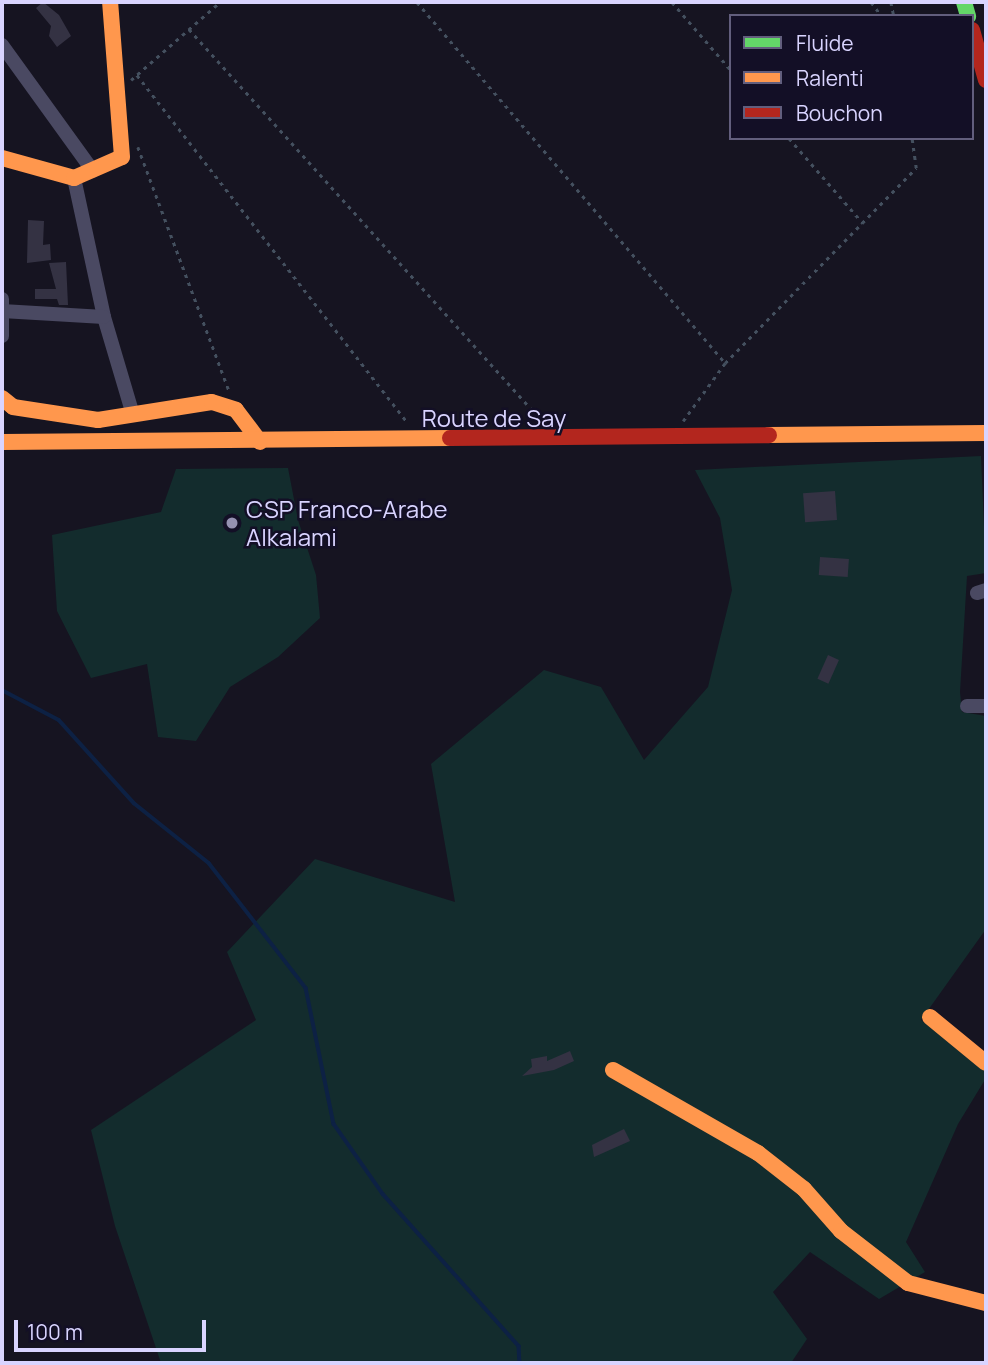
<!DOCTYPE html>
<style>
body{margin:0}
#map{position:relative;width:988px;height:1365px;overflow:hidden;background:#161421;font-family:Manrope,sans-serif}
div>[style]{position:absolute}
.green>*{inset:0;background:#132c2d}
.stream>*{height:3.5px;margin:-1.75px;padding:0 1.75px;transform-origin:1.75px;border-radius:1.75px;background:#0d2144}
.building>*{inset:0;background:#343243;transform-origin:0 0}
.path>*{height:2.5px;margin-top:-1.25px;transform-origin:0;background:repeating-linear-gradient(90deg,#44505f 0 3.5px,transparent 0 8.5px)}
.street>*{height:14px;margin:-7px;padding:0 7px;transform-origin:7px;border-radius:7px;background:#4a4962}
.fast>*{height:16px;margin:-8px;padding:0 8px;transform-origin:8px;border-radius:8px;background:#63d668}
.slow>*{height:16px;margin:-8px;padding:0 8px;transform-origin:8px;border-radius:8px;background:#ff974d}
.jam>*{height:16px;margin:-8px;padding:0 8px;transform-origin:8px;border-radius:8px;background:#b3261e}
.dots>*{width:19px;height:19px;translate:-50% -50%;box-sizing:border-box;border:4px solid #130f26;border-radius:50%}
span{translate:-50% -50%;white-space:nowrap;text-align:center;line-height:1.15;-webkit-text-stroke:5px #130f26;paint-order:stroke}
.street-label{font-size:24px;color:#d9d4ff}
.poi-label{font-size:24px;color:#d9d4ff}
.left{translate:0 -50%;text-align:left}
.frame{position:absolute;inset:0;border:4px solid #d9d4ff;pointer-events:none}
.legend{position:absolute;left:729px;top:14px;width:245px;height:126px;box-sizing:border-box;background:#130f26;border:2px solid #625e7d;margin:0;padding:9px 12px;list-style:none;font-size:21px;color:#d9d4ff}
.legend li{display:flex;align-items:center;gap:14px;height:35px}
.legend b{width:35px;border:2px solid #625e7d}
.scale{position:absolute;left:14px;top:1320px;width:192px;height:32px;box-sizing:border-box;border:4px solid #d9d4ff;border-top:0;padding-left:9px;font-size:21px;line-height:24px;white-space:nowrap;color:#d9d4ff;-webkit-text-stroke:5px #130f26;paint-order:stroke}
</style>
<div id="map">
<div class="green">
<div style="clip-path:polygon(981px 456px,986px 573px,967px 576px,960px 692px,962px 712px,986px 716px,986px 929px,921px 1020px,986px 1071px,986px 1078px,958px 1124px,906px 1242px,925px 1272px,879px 1299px,810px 1252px,773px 1292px,807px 1339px,791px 1363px,161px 1363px,115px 1226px,91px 1130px,256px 1020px,227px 952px,315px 859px,455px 902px,431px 764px,544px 670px,601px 687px,644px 760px,708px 687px,732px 590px,720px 518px,695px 470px)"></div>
<div style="clip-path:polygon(288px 468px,298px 520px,316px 575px,320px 618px,278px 657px,230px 687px,196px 741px,158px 737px,147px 664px,91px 678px,57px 611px,52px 535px,161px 512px,176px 469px)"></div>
</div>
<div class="stream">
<div style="left:2px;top:690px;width:64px;rotate:27.8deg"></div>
<div style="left:59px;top:720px;width:112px;rotate:47.9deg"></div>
<div style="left:134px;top:803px;width:96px;rotate:38.7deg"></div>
<div style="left:209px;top:863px;width:158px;rotate:52.2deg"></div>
<div style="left:306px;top:988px;width:139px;rotate:78.4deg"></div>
<div style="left:334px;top:1124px;width:85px;rotate:55deg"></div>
<div style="left:383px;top:1194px;width:204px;rotate:48.2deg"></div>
<div style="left:519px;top:1346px;width:17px;rotate:87deg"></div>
</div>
<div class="building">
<div style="clip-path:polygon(43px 2px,59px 15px,71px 36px,57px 47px,49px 36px,51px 26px,36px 8px)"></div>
<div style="clip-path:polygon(28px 220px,44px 221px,43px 245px,50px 244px,51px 260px,27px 263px)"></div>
<div style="clip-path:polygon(66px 262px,68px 305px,59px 305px,57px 299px,35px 299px,35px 289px,56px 289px,49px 263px)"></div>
<div style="left:835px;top:491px;width:29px;height:32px;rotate:86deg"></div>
<div style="left:820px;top:557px;width:29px;height:18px;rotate:4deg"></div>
<div style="left:828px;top:655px;width:12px;height:26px;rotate:24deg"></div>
<div style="clip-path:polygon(570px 1051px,574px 1061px,554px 1070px,522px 1076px,532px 1067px,531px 1059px,547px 1056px,547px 1061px)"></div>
<div style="clip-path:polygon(624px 1129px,630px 1141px,594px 1157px,592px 1145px)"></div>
</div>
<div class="path">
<div style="left:417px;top:2px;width:475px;rotate:49.5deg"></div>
<div style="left:672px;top:2px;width:90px;rotate:49.1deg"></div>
<div style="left:871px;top:2px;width:18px;rotate:52deg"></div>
<div style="left:891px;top:2px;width:14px;rotate:78deg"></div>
<div style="left:189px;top:29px;width:529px;rotate:47.99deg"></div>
<div style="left:137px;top:75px;width:441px;rotate:52.1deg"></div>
<div style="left:131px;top:80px;width:118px;rotate:-41.2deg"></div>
<div style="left:789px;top:138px;width:113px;rotate:49deg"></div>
<div style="left:138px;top:147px;width:259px;rotate:69.5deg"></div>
<div style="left:683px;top:421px;width:72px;rotate:-54.1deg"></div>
<div style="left:725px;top:363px;width:273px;rotate:-45.6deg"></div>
<div style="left:916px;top:168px;width:30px;rotate:-98deg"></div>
</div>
<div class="street">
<div style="left:2px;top:45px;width:155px;rotate:54.2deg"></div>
<div style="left:74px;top:178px;width:142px;rotate:77.8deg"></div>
<div style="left:104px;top:317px;width:102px;rotate:73.5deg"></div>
<div style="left:2px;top:299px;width:37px;rotate:90deg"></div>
<div style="left:2px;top:311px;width:102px;rotate:3.4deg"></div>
<div style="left:977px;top:593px;width:9px;rotate:-18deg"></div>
<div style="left:967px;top:706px;width:19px"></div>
</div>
<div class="fast">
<div style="left:964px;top:2px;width:15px;rotate:74deg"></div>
</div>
<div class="slow">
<div style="left:2px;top:158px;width:75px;rotate:15.5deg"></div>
<div style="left:74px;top:178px;width:52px;rotate:-23.6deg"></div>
<div style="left:122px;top:157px;width:155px;rotate:-94.4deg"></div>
<div style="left:2px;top:398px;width:14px;rotate:39deg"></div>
<div style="left:13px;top:407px;width:86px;rotate:8.7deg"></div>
<div style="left:98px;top:420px;width:115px;rotate:-9deg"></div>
<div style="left:212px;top:402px;width:25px;rotate:18deg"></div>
<div style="left:236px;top:410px;width:40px;rotate:53deg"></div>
<div style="left:769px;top:435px;width:217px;rotate:-0.5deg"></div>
<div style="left:2px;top:442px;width:448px;rotate:-0.5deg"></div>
<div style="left:930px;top:1017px;width:72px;rotate:39.4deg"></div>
<div style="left:613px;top:1070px;width:167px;rotate:29.8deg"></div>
<div style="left:758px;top:1153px;width:58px;rotate:38deg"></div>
<div style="left:804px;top:1189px;width:56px;rotate:48.6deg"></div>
<div style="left:841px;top:1231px;width:85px;rotate:37.8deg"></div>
<div style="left:908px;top:1283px;width:81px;rotate:14.4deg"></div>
</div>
<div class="jam">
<div style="left:972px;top:30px;width:52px;rotate:74.4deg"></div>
<div style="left:450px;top:438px;width:319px;rotate:-0.5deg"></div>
</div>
<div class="dots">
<div style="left:232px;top:523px;background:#9591b1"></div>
</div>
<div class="street-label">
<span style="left:494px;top:418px">Route de Say</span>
</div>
<div class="poi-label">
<span class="left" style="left:246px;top:523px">CSP Franco-Arabe<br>Alkalami</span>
</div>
<div class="frame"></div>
<ul class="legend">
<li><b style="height:9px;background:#63d668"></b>Fluide</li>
<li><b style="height:9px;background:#ff974d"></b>Ralenti</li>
<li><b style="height:9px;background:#b3261e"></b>Bouchon</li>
</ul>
<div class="scale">100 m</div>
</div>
